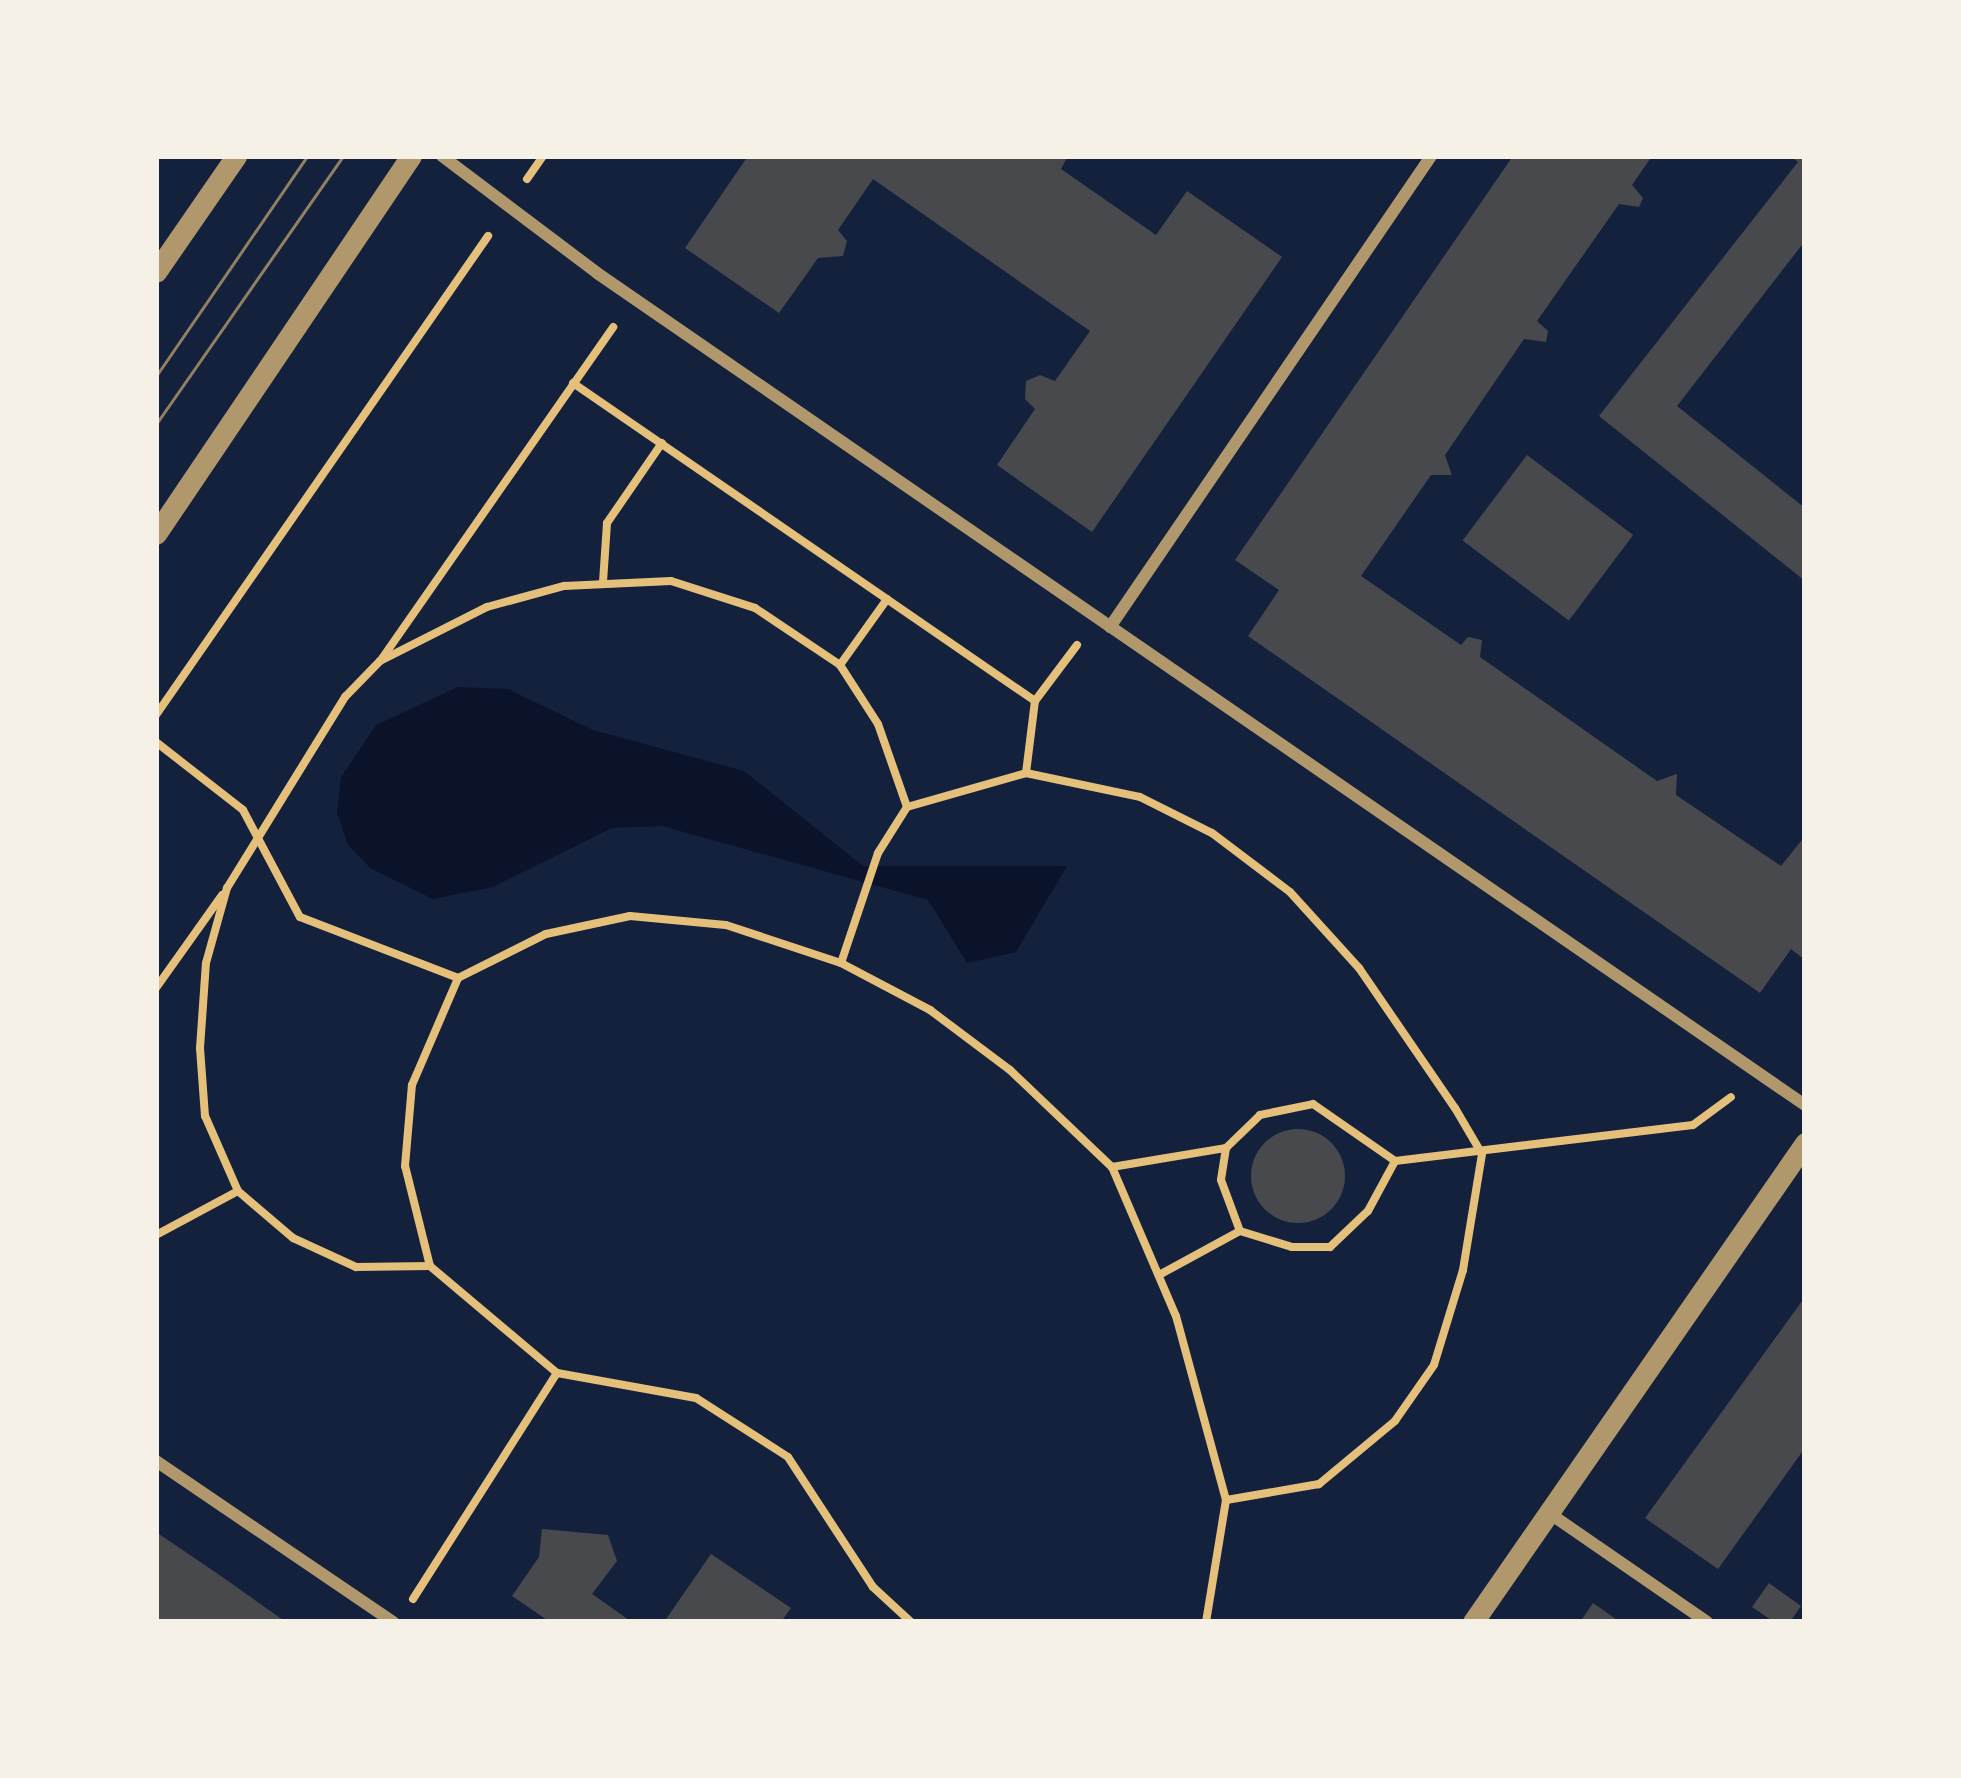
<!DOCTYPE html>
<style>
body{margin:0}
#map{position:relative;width:1961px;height:1778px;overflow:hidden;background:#14213d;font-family:Raleway,sans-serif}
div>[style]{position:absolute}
.water>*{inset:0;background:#0b132b}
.building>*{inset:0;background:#48494c;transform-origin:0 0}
.round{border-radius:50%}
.path>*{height:8px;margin:-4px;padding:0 4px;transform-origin:4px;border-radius:4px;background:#e5c07b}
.minor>*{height:12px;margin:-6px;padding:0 6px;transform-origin:6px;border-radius:6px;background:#b1986c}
.tertiary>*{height:21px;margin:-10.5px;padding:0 10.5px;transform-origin:10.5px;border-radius:10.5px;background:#b1986c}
.tram>*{height:3px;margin:-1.5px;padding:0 1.5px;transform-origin:1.5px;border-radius:1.5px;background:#918062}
span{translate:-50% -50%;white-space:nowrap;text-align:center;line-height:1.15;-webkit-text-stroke:9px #f6f1e7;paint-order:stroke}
.frame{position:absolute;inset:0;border:159px solid #f6f1e7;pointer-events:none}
</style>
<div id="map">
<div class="water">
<div style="clip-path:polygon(458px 687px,508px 689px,593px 730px,744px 771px,863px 866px,1067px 866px,1016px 952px,967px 963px,928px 900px,662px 826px,612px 828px,493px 887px,433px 899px,370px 868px,348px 845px,337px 813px,341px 777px,376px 725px)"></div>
</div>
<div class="building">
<div style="clip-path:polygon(748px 156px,1068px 156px,1061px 169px,1156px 235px,1187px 191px,1282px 257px,1092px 532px,997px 465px,1035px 409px,1025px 399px,1026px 381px,1040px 375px,1055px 381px,1090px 331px,873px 179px,838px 230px,847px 241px,843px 256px,818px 258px,779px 313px,685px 248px)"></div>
<div style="clip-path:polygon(1513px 156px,1652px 156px,1632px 185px,1643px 198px,1639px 207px,1619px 204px,1537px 321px,1548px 331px,1546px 342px,1524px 339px,1445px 455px,1452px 475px,1431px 475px,1361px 576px,1461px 645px,1468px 637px,1482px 640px,1480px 657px,1657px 781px,1677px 774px,1676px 795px,1781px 866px,1805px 836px,1805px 960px,1791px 949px,1760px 993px,1248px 636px,1279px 590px,1235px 560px)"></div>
<div style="clip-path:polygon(1790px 156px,1805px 156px,1805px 241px,1677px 406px,1805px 508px,1805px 581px,1599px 416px,1798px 162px)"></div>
<div style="left:1527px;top:455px;width:133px;height:107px;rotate:37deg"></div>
<div class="round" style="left:1251px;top:1129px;width:94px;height:94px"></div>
<div style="clip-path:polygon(1805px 1297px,1805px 1448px,1718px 1569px,1645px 1518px)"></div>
<div style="clip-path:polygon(542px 1529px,608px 1535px,617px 1561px,592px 1594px,632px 1622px,550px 1622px,512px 1596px,539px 1557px)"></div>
<div style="clip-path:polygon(156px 1532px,218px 1574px,286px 1622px,156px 1622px)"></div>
<div style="clip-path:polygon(711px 1554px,791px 1608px,781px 1622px,664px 1622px)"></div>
<div style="clip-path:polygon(1769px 1583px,1801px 1606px,1790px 1622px,1774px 1622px,1752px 1607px)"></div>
<div style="clip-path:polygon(1593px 1603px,1620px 1622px,1580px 1622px)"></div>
</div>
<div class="path">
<div style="left:527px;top:179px;width:28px;rotate:-55deg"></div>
<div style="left:573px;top:383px;width:561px;rotate:34.54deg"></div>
<div style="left:603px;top:582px;width:59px;rotate:-86.1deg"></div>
<div style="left:607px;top:523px;width:97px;rotate:-55.5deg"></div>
<div style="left:381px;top:660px;width:406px;rotate:-55.1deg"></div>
<div style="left:840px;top:665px;width:81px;rotate:-54.5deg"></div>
<div style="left:156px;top:715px;width:583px;rotate:-55.27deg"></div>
<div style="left:156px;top:742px;width:110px;rotate:38deg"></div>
<div style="left:243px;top:810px;width:121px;rotate:62deg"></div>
<div style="left:300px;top:917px;width:169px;rotate:21.1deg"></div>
<div style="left:1026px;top:773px;width:73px;rotate:-82.9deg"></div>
<div style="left:1035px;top:701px;width:70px;rotate:-53.1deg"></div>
<div style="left:841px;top:963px;width:116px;rotate:-71.4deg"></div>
<div style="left:878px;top:853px;width:54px;rotate:-57.8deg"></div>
<div style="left:156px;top:988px;width:114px;rotate:-54.6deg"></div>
<div style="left:1226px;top:1148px;width:32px;rotate:99deg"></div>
<div style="left:1221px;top:1180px;width:54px;rotate:69.6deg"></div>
<div style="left:1112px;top:1167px;width:116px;rotate:-9.5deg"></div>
<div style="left:1226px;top:1148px;width:47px;rotate:-44.1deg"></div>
<div style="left:1260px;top:1115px;width:54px;rotate:-11.7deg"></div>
<div style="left:1313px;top:1104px;width:100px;rotate:34.8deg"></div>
<div style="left:1395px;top:1161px;width:300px;rotate:-6.9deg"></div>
<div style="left:1693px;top:1125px;width:47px;rotate:-36.4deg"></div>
<div style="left:156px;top:1235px;width:93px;rotate:-28.2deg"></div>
<div style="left:430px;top:1266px;width:74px;rotate:179.2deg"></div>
<div style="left:356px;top:1267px;width:69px;rotate:-155.3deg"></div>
<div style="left:293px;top:1238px;width:72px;rotate:-139.5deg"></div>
<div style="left:238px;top:1191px;width:82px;rotate:-113.7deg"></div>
<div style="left:205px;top:1116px;width:68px;rotate:-94.2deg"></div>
<div style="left:200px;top:1048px;width:85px;rotate:-86deg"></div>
<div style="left:206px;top:963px;width:78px;rotate:-74.4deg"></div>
<div style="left:227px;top:888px;width:225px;rotate:-58.3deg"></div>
<div style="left:345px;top:697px;width:50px;rotate:-45.8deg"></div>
<div style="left:380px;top:661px;width:120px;rotate:-26.8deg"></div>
<div style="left:487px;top:607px;width:80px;rotate:-15.3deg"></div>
<div style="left:564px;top:586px;width:107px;rotate:-2.7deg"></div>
<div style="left:671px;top:581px;width:88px;rotate:17.8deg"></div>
<div style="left:755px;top:608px;width:102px;rotate:33.8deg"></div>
<div style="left:840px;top:665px;width:70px;rotate:57.2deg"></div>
<div style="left:878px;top:724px;width:88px;rotate:70.7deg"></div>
<div style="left:907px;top:807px;width:124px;rotate:-15.9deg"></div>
<div style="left:1026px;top:773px;width:116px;rotate:11.9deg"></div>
<div style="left:1140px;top:797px;width:80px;rotate:26.6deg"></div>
<div style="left:1212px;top:833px;width:98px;rotate:37.1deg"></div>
<div style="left:1290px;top:892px;width:103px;rotate:47.8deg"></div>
<div style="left:1359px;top:968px;width:170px;rotate:55.6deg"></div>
<div style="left:1455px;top:1108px;width:53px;rotate:59.6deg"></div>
<div style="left:1482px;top:1154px;width:118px;rotate:99.3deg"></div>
<div style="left:1463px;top:1270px;width:99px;rotate:107deg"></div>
<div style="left:1434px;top:1365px;width:68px;rotate:124.9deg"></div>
<div style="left:1395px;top:1421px;width:99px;rotate:140.3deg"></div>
<div style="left:1319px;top:1484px;width:94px;rotate:170.2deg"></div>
<div style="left:1159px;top:1275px;width:92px;rotate:-28.5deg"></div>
<div style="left:1240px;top:1231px;width:54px;rotate:17.1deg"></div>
<div style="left:1292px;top:1247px;width:38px"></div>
<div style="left:1330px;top:1247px;width:52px;rotate:-43.5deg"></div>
<div style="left:1368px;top:1211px;width:57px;rotate:-61.6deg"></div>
<div style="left:413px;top:1599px;width:268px;rotate:-57.5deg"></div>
<div style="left:911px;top:1622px;width:52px;rotate:-137.4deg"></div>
<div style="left:873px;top:1587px;width:155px;rotate:-123.2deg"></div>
<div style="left:788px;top:1457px;width:109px;rotate:-147.3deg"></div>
<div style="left:696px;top:1398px;width:141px;rotate:-169.8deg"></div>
<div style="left:557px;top:1373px;width:166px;rotate:-139.9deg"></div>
<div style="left:430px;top:1266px;width:103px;rotate:-104deg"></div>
<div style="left:405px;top:1166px;width:81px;rotate:-85.1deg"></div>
<div style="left:412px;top:1085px;width:116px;rotate:-66.7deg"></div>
<div style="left:458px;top:978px;width:98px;rotate:-26.6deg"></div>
<div style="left:546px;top:934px;width:86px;rotate:-12.1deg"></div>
<div style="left:630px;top:916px;width:96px;rotate:5.4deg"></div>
<div style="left:726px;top:925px;width:121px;rotate:18.3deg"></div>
<div style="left:841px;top:963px;width:101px;rotate:27.8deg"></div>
<div style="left:930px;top:1010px;width:100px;rotate:36.9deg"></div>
<div style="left:1010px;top:1070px;width:141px;rotate:43.6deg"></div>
<div style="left:1112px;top:1167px;width:162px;rotate:66.8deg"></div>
<div style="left:1176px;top:1316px;width:191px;rotate:74.8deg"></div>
<div style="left:1226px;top:1500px;width:124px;rotate:99.3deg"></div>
</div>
<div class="minor">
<div style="left:442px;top:156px;width:194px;rotate:37deg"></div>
<div style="left:597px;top:273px;width:1467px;rotate:34.56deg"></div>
<div style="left:1110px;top:627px;width:570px;rotate:-55.72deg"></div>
<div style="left:156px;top:1461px;width:287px;rotate:34.2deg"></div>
<div style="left:1549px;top:1513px;width:192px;rotate:34.6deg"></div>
</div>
<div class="tertiary">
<div style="left:156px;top:272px;width:141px;rotate:-55.4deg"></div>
<div style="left:156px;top:534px;width:456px;rotate:-56deg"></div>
<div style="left:1473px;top:1622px;width:583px;rotate:-55.27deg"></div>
</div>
<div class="tram">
<div style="left:156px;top:376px;width:267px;rotate:-55.5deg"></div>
<div style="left:156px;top:424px;width:327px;rotate:-55.1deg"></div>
</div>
<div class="frame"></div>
</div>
